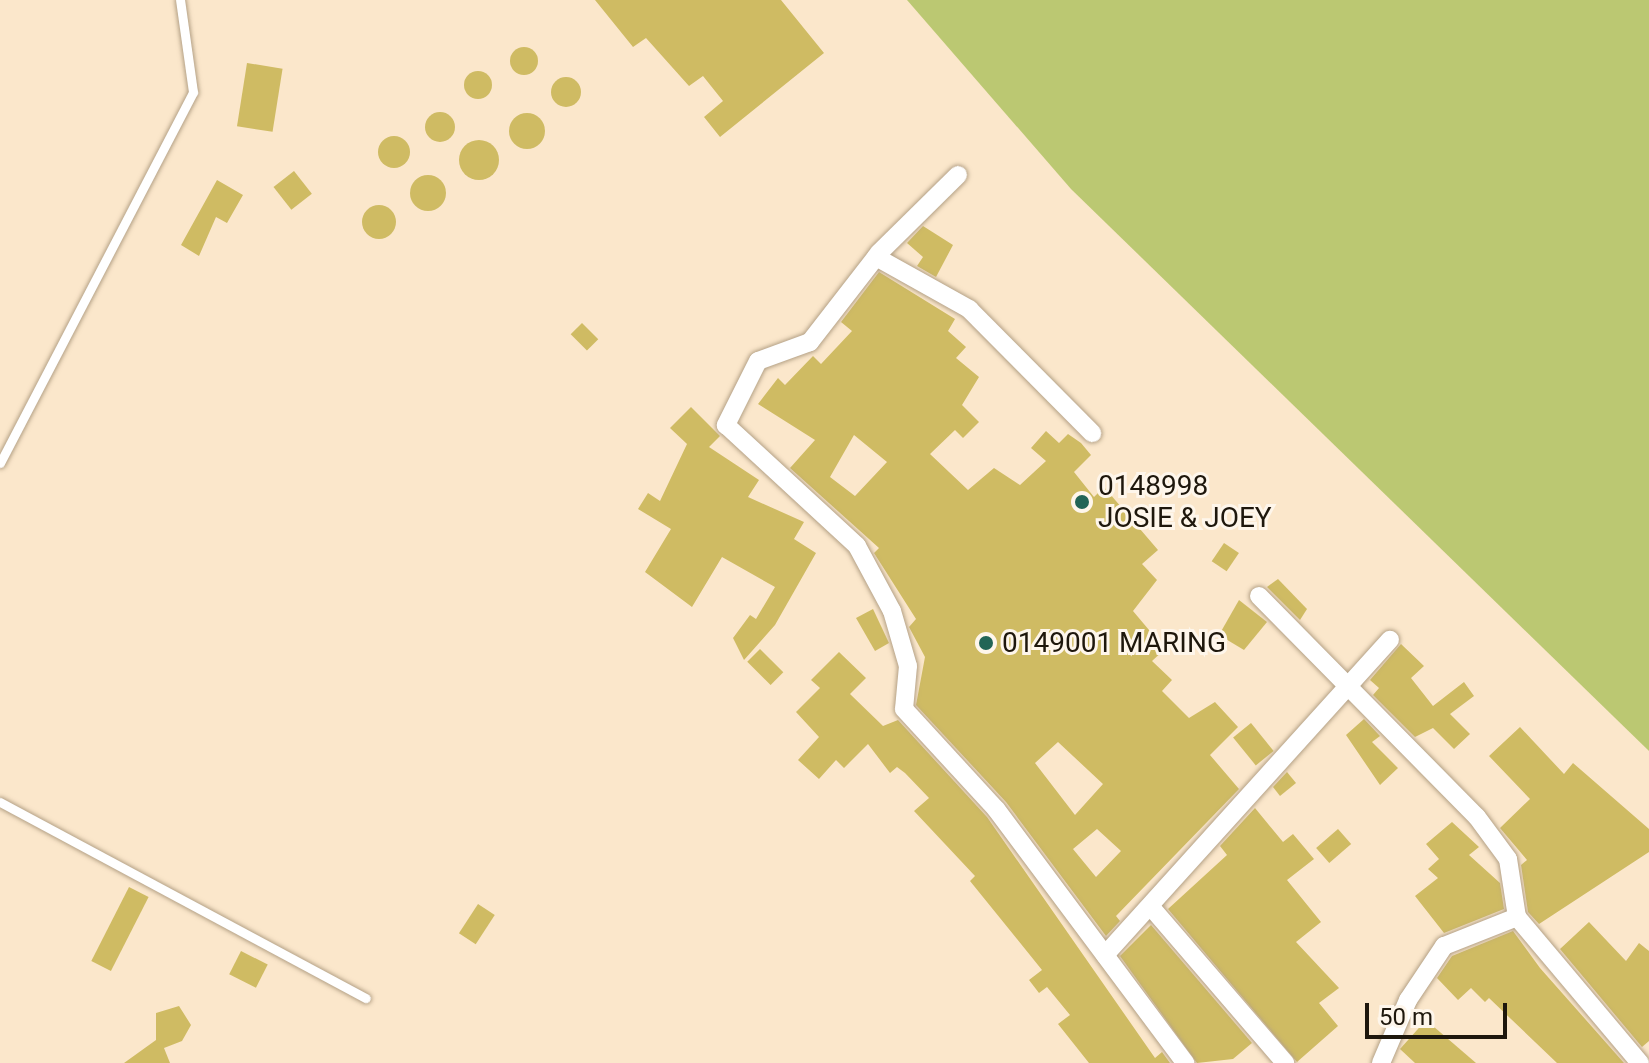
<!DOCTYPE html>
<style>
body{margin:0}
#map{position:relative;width:1649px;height:1063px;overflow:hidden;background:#fbe7cb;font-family:Roboto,sans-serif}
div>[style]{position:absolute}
.water>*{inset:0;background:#bbc872}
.building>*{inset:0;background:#cfbb63;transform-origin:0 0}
.round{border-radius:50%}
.roads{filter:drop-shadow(0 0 2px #b4a186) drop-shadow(0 0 2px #b4a186)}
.service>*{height:9px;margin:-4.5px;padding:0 4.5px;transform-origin:4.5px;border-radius:4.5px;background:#fff}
.minor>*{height:18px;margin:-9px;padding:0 9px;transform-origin:9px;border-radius:9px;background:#fff}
.dots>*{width:22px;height:22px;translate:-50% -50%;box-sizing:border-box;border:4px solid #fef6eb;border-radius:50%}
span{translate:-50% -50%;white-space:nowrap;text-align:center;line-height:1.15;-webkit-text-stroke:6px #fef6eb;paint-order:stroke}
.poi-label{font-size:28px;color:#1e170c}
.left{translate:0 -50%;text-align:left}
.scale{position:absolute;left:1365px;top:1003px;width:142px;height:36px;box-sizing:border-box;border:4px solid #1e170c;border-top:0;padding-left:10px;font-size:24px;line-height:28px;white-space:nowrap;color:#1e170c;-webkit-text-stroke:6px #fef6eb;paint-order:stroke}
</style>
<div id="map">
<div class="water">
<div style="clip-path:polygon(907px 0,1649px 0,1649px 751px,1071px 189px)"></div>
</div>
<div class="building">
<div style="clip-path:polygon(595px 0,781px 0,824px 53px,720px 137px,704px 117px,723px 101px,703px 76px,689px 86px,646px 38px,633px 47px)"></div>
<div class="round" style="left:510px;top:47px;width:28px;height:28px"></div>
<div style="left:247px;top:63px;width:36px;height:64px;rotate:9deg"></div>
<div class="round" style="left:464px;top:71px;width:28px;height:28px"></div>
<div class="round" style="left:551px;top:77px;width:30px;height:30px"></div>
<div class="round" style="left:425px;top:112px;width:30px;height:30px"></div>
<div class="round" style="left:509px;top:113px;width:36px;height:36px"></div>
<div class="round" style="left:378px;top:136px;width:32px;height:32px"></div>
<div class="round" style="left:459px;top:140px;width:40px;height:40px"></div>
<div style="left:294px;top:171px;width:29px;height:26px;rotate:52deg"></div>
<div class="round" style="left:410px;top:175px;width:36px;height:36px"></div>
<div style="clip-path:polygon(217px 180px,243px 195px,227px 223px,216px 217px,199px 256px,181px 245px)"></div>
<div class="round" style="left:362px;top:205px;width:34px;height:34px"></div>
<div style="clip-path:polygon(923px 226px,953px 245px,936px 277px,917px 266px,923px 257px,907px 243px)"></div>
<div style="clip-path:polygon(evenodd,879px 272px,955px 319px,948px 331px,966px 347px,956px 358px,979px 377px,962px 405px,979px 422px,963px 438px,955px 430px,930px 454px,968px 490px,994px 468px,1020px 485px,1046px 461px,1031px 448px,1046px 431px,1059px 443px,1068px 434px,1081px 443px,1091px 455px,1074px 472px,1094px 497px,1104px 487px,1158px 550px,1142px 564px,1157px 580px,1133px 611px,1165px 649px,1152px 661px,1172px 680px,1162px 691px,1189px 718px,1215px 702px,1238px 727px,1210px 755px,1239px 789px,1116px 916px,1120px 921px,1106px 936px,1006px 802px,916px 705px,925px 657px,909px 627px,916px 619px,874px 553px,879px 548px,790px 468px,815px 440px,758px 404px,778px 378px,785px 385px,813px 356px,821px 364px,852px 331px,841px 322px,879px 272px,854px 435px,887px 462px,855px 496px,830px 477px,854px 435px,879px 272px,1058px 742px,1103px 784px,1075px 815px,1035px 763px,1058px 742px,879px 272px,1097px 829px,1121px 851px,1096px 877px,1073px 849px,1097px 829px)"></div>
<div style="left:582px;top:323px;width:23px;height:16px;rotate:45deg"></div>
<div style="clip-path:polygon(691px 407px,720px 436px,709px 447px,759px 480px,748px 497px,804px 522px,794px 539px,816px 553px,775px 625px,744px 660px,733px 638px,750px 615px,756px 619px,775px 587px,722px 557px,692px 607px,645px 572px,671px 529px,638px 509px,648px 493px,660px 501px,687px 444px,670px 428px)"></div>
<div style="left:1224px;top:543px;width:18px;height:22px;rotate:34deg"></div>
<div style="clip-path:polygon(1278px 579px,1307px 609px,1300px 620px,1267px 587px)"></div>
<div style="clip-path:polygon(1239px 600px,1267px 622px,1244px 650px,1219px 635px)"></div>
<div style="clip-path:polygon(873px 609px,889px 643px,875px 651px,856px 618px)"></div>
<div style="clip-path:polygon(1401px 644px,1424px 666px,1411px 678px,1433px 706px,1464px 682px,1474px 696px,1450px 714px,1470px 734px,1454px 749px,1433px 728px,1415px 737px,1373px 695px,1379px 688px,1370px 680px)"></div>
<div style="left:760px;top:649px;width:33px;height:18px;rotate:45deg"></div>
<div style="clip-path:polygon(839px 652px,866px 678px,850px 694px,883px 726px,898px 720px,987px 817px,1155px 1058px,1162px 1052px,1170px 1063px,1089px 1063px,1058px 1024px,1070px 1015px,1047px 987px,1039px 993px,1029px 980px,1042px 970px,970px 881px,975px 876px,914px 811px,929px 798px,905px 773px,897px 767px,890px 773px,868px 744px,844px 768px,836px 760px,819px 779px,798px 760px,819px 737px,796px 712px,820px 688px,811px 680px)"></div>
<div style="clip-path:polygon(1364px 719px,1380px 736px,1372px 742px,1398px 768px,1380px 785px,1346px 735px)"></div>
<div style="left:1251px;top:723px;width:36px;height:23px;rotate:51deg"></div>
<div style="clip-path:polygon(1520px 727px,1564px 774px,1573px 763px,1649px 829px,1649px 852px,1539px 924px,1528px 912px,1521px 865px,1527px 860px,1500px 828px,1530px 799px,1489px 756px)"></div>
<div style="clip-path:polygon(1287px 772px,1296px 783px,1280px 796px,1273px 787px)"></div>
<div style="clip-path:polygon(1255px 808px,1283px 842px,1293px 834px,1314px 859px,1287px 880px,1321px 922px,1296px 942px,1339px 988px,1319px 1003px,1338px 1026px,1297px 1062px,1168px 909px,1227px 855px,1220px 846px)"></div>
<div style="clip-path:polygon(1452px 822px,1479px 847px,1469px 855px,1500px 883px,1504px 909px,1444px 933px,1415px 896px,1438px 878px,1428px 869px,1439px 859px,1426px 844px)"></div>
<div style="left:1338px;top:829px;width:20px;height:29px;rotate:49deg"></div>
<div style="left:129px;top:887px;width:22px;height:83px;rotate:27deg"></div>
<div style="left:478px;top:904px;width:20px;height:35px;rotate:33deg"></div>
<div style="clip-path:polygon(1589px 922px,1626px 961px,1639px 943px,1649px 951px,1649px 1041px,1642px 1047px,1560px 949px)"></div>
<div style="clip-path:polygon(1151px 925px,1252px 1043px,1233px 1059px,1197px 1063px,1120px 956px)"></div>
<div style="clip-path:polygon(1513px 931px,1540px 968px,1624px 1063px,1557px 1063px,1489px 998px,1485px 1002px,1471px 988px,1458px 1000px,1437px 978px,1452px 956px)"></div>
<div style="left:241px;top:951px;width:30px;height:26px;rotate:27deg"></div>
<div style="clip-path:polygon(179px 1006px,191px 1025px,182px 1041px,164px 1048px,170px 1063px,124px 1063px,156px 1040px,156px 1013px)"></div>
<div style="clip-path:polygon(1426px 1020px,1476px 1063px,1415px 1063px,1400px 1049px)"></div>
</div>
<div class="roads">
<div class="service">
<div style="left:0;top:463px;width:418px;rotate:-62.5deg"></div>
<div style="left:193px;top:92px;width:93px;rotate:-98deg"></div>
<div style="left:0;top:802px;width:415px;rotate:28.2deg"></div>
</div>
<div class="minor">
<div style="left:958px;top:175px;width:111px;rotate:135.4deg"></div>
<div style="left:879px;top:253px;width:113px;rotate:127.8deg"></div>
<div style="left:810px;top:342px;width:55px;rotate:159.9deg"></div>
<div style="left:758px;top:361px;width:72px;rotate:116.6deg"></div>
<div style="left:726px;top:425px;width:178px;rotate:42.7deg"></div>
<div style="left:857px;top:546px;width:74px;rotate:61.7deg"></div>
<div style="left:892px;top:611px;width:57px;rotate:73.8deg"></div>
<div style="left:908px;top:666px;width:43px;rotate:95.3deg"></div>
<div style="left:904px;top:709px;width:136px;rotate:47.4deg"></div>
<div style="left:996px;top:809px;width:317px;rotate:53.3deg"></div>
<div style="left:876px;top:257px;width:107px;rotate:29.2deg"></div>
<div style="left:969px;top:309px;width:175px;rotate:45.2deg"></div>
<div style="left:1259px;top:596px;width:310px;rotate:45.4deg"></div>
<div style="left:1477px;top:817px;width:52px;rotate:53.6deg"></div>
<div style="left:1508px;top:859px;width:59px;rotate:81.2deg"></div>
<div style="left:1517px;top:917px;width:191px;rotate:49.9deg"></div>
<div style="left:1151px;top:907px;width:206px;rotate:49.3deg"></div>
<div style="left:1105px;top:955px;width:425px;rotate:-47.9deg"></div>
<div style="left:1381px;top:1063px;width:69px;rotate:-66.8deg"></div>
<div style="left:1408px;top:1000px;width:65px;rotate:-56.3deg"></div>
<div style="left:1444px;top:946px;width:79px;rotate:-21.7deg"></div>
</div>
</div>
<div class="dots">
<div style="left:1082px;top:502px;background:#226556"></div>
<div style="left:986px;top:643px;background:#226556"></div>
</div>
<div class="poi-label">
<span class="left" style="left:1098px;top:502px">0148998<br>JOSIE &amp; JOEY</span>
<span class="left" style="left:1002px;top:643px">0149001 MARING</span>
</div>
<div class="scale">50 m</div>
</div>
